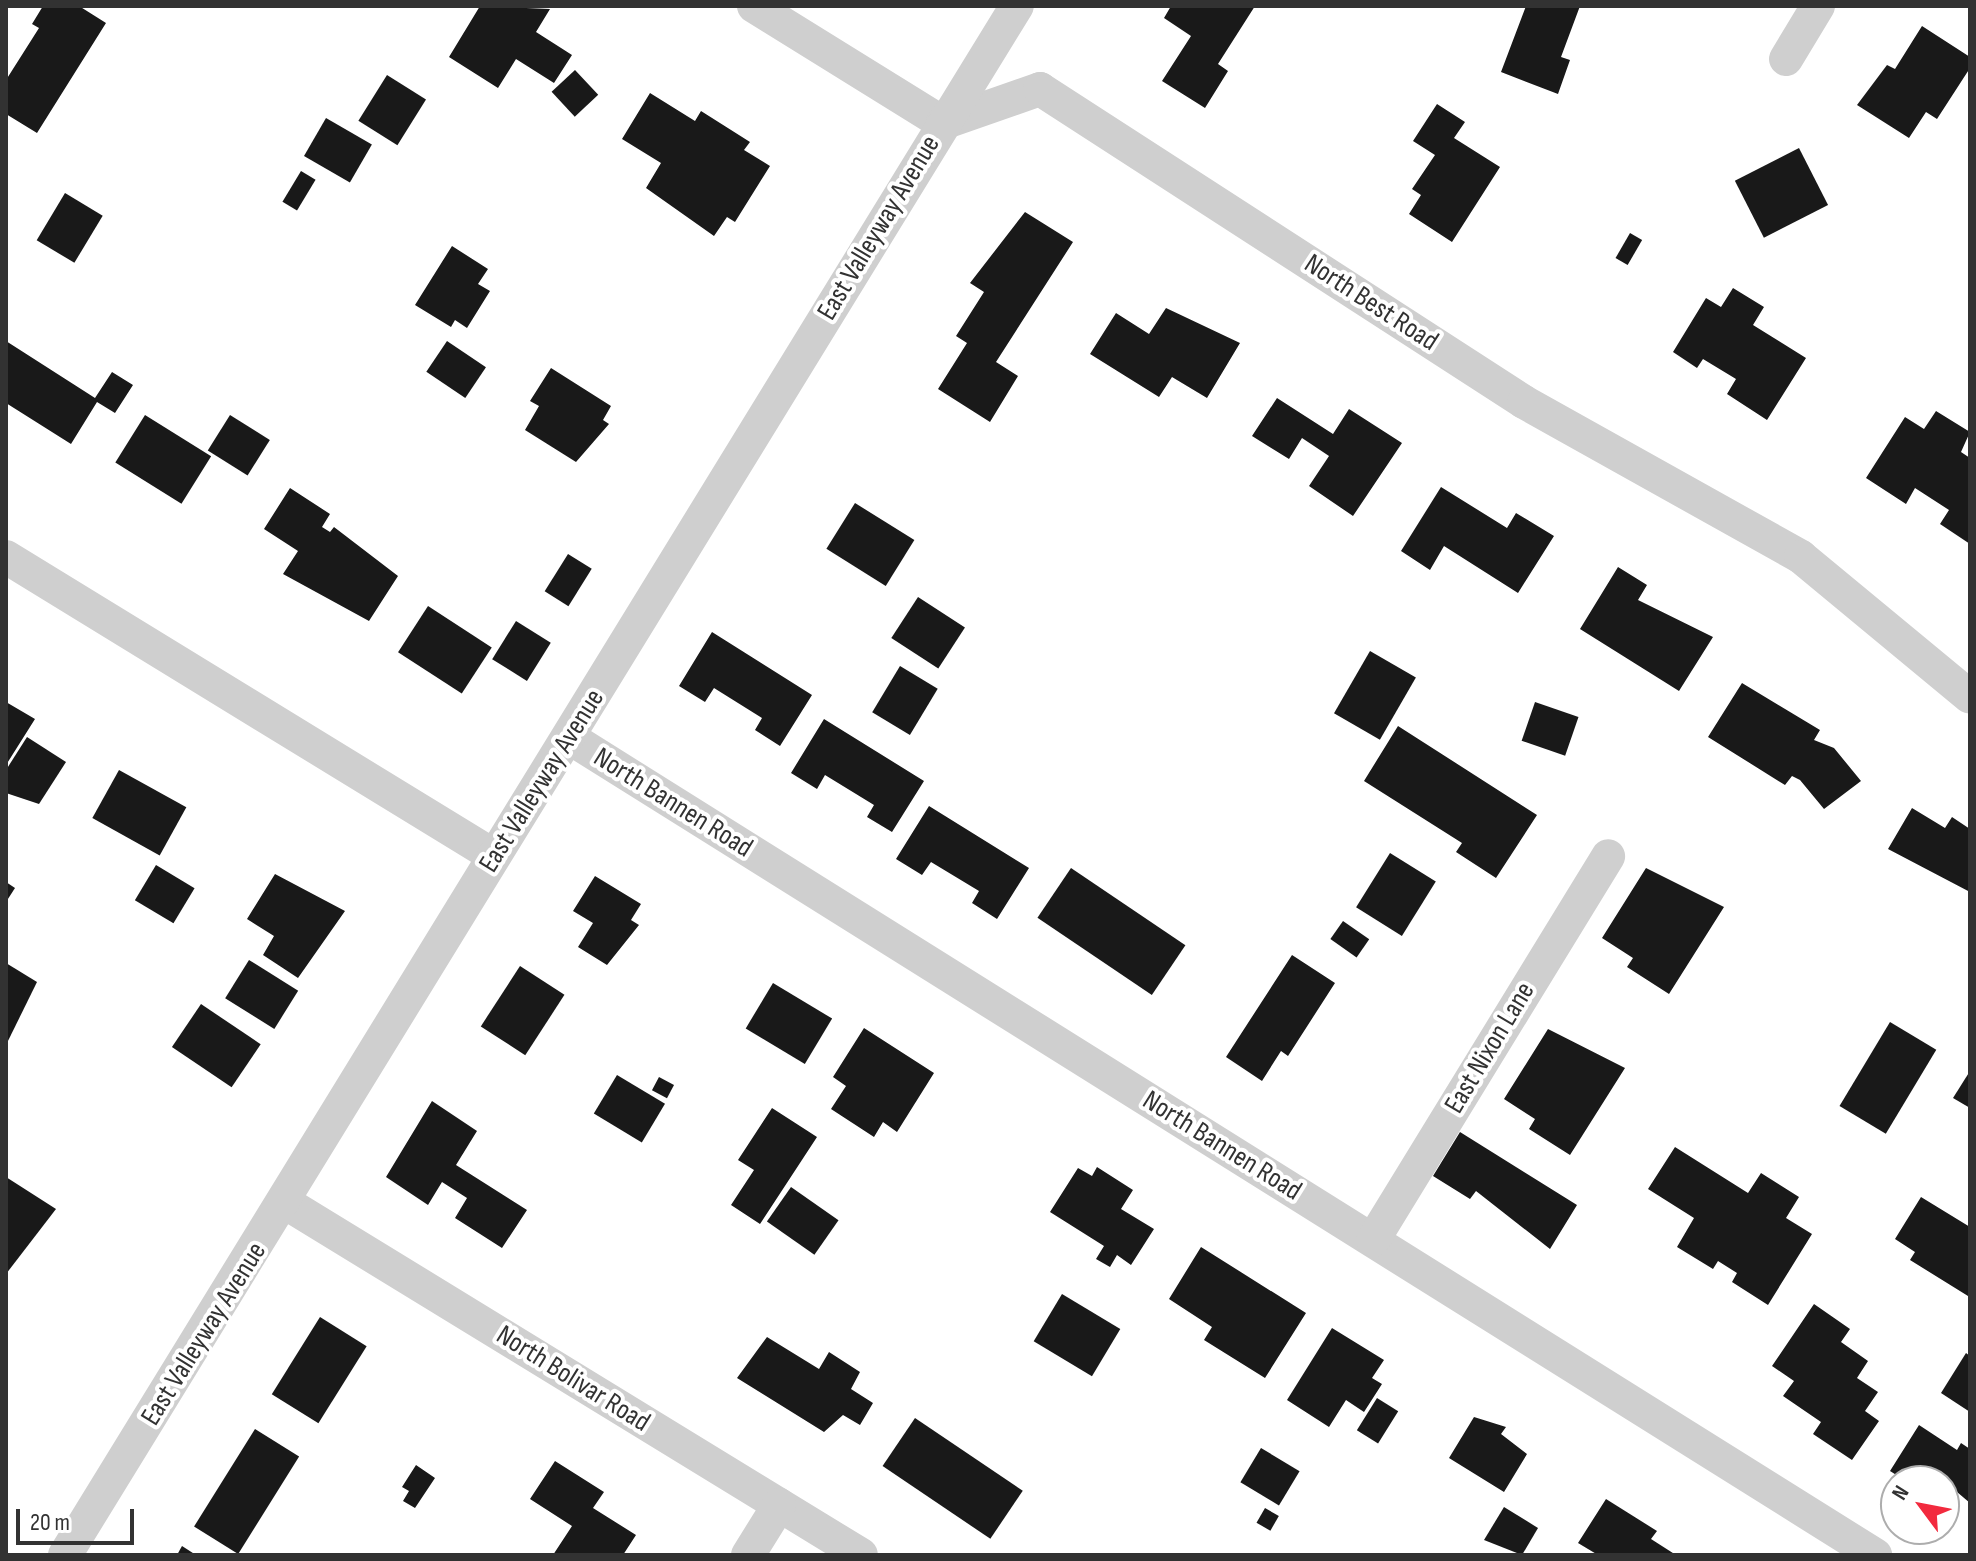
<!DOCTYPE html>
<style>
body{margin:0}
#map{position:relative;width:1976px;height:1561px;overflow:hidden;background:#fff;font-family:"Sofia Sans Condensed",sans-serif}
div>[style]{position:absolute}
.building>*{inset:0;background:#191919;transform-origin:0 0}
.street>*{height:34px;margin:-17px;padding:0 17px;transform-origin:17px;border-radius:17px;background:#cfcfcf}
span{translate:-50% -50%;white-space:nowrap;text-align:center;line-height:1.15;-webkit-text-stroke:8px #fff;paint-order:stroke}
.street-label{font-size:28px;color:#323232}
.frame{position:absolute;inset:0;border:8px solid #323232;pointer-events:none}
.north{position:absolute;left:1880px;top:1465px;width:80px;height:80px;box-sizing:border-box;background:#fff;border:2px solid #adadad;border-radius:50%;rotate:302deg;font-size:22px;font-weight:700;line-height:32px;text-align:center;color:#323232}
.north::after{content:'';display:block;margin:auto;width:28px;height:36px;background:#f22a3e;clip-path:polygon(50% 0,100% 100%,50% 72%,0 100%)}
.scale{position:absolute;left:16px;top:1509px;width:118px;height:36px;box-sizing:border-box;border:4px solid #323232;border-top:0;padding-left:10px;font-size:24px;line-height:28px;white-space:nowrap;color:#323232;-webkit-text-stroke:6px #fff;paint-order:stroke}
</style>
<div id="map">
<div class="building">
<div style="clip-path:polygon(43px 6px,79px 6px,106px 23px,37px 133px,6px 114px,6px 80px,39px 28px,32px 24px)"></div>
<div style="clip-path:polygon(480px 6px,550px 9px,536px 32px,572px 55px,554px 83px,516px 59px,498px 88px,449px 57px)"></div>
<div style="clip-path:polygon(1171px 6px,1255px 6px,1218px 64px,1228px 71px,1205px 108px,1162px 81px,1191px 36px,1164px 18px)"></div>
<div style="clip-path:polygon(1526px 6px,1580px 6px,1561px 57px,1570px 60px,1558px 94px,1501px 72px)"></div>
<div style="clip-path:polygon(1922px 26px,1970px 57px,1970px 68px,1937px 119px,1926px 112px,1909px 138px,1857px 105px,1887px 65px,1895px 69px)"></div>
<div style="left:575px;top:70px;width:34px;height:32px;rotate:47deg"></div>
<div style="left:387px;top:75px;width:46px;height:54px;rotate:32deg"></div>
<div style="clip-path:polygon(650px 93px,695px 121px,701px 111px,750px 142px,744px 150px,770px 166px,735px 222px,727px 217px,714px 236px,646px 188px,661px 163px,622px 139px)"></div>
<div style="clip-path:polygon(1437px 104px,1465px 122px,1454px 138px,1500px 167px,1452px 242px,1409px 214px,1421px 195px,1412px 189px,1435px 155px,1413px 141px)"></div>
<div style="left:326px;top:118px;width:53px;height:44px;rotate:30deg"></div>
<div style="left:1799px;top:148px;width:64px;height:72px;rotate:63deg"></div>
<div style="left:301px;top:171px;width:17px;height:36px;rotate:31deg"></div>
<div style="left:65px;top:193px;width:44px;height:55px;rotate:31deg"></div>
<div style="clip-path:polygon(1025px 212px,1073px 242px,996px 362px,1018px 376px,990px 422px,938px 389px,967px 343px,956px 336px,984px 292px,970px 283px)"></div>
<div style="left:1630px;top:233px;width:14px;height:29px;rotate:30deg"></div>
<div style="clip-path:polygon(452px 246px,488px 269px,478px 284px,490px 291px,467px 328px,455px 320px,451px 327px,415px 305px)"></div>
<div style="clip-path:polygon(1733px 288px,1764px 307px,1753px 325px,1806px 358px,1767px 420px,1727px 394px,1736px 379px,1703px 359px,1697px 368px,1673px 352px,1706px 298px,1721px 307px)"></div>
<div style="clip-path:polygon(1166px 308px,1240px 343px,1207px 398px,1172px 377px,1159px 397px,1090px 354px,1116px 313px,1149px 334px)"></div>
<div style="clip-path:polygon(6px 341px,95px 398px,112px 372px,133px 385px,115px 413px,97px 402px,71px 444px,6px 403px)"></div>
<div style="left:447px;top:341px;width:47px;height:37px;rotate:34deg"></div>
<div style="clip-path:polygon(551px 368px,611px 406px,603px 420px,609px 424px,576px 462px,525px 430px,539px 406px,530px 401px)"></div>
<div style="clip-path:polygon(1277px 398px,1333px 434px,1349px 409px,1402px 443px,1353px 516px,1309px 486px,1329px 456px,1302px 438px,1289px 459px,1252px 436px)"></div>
<div style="clip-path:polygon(1936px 411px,1970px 432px,1961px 452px,1970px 458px,1970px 544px,1940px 524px,1949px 510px,1915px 488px,1906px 504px,1866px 478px,1905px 417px,1924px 429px)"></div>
<div style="left:145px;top:415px;width:78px;height:56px;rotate:32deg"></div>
<div style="left:230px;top:415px;width:47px;height:42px;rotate:32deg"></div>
<div style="clip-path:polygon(1441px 487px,1507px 528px,1516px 513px,1554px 536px,1518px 593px,1444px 546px,1430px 570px,1401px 551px)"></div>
<div style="clip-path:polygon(290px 488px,330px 514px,322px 527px,330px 532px,334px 527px,398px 576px,369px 621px,283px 574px,298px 551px,264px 529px)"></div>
<div style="left:855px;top:503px;width:70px;height:54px;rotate:32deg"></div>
<div style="left:568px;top:554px;width:28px;height:44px;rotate:32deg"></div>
<div style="clip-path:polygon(1618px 567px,1647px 585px,1638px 600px,1713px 637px,1679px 691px,1580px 629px)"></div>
<div style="left:918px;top:597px;width:56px;height:49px;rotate:33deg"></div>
<div style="left:428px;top:606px;width:76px;height:55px;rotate:33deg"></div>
<div style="left:516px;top:621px;width:41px;height:45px;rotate:32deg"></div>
<div style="clip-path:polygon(712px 632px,812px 695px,780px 746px,755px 730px,762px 718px,714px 688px,705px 702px,679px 686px)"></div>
<div style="left:1370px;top:651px;width:53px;height:72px;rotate:30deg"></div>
<div style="left:900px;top:666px;width:44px;height:54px;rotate:31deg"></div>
<div style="clip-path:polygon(1742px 683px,1820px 730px,1814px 740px,1834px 748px,1861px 781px,1824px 809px,1800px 780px,1792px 776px,1785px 785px,1708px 737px)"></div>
<div style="clip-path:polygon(6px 692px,6px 702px,35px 719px,6px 765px)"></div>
<div style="left:1535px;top:702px;width:46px;height:41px;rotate:19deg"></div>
<div style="clip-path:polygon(824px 719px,924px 781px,892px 832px,867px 817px,874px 805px,825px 775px,817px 789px,791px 773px)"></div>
<div style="clip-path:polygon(1398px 726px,1537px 815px,1496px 878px,1456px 852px,1462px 843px,1364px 781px)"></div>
<div style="clip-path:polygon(27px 737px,66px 762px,39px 804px,6px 793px,6px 770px)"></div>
<div style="left:119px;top:770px;width:77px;height:55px;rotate:29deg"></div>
<div style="clip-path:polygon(929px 806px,1029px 868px,997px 919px,972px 903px,979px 891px,931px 862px,922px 875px,896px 859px)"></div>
<div style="clip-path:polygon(1912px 808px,1945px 828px,1952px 817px,1970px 829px,1970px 892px,1888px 849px)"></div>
<div style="left:1390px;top:853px;width:54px;height:64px;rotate:32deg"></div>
<div style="left:156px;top:865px;width:45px;height:41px;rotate:31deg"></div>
<div style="left:1071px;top:868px;width:138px;height:60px;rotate:34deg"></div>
<div style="clip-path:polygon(1646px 868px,1724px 907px,1669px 994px,1627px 967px,1633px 958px,1602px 938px)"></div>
<div style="clip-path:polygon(275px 874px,345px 911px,298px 978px,263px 955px,274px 936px,247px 919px)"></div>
<div style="clip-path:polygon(595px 876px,641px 904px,631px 920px,639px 925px,607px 965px,578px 947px,593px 923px,573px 911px)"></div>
<div style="clip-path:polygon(6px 882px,15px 888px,6px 902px)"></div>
<div style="left:1343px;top:921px;width:32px;height:22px;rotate:35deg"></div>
<div style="clip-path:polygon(1292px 955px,1335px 983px,1288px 1056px,1281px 1051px,1262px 1081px,1226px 1057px)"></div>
<div style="left:249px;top:960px;width:58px;height:45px;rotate:32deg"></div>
<div style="clip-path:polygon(6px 963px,37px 982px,6px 1045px)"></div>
<div style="left:520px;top:966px;width:53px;height:72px;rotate:33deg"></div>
<div style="left:773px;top:983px;width:69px;height:53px;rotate:31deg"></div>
<div style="left:201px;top:1004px;width:72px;height:52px;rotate:34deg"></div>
<div style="left:1890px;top:1022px;width:54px;height:98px;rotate:31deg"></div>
<div style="clip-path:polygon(864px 1028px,934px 1073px,897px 1132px,883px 1122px,874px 1137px,831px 1109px,846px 1086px,833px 1077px)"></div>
<div style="clip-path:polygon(1548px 1029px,1625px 1068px,1570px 1155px,1529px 1129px,1535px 1119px,1504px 1099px)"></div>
<div style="clip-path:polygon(1970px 1071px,1970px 1108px,1953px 1098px)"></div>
<div style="left:617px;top:1075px;width:56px;height:45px;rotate:31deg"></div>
<div style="left:659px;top:1077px;width:17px;height:15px;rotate:28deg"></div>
<div style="clip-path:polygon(432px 1101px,477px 1131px,456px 1165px,527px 1210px,502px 1248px,455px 1218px,467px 1198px,442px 1182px,428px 1205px,386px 1177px)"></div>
<div style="clip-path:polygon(772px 1108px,817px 1137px,760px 1224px,731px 1205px,754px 1170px,738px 1160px)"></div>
<div style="clip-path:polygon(1460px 1132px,1577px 1205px,1550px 1249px,1476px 1191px,1470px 1199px,1433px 1176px)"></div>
<div style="clip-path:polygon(1675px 1147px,1748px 1193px,1761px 1173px,1799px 1197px,1786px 1218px,1812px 1234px,1768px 1305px,1732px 1282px,1737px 1273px,1718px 1261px,1713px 1269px,1677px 1247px,1694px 1218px,1648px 1189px)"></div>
<div style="clip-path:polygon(1097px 1167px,1133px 1190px,1121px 1209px,1154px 1229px,1131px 1265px,1117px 1255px,1110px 1267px,1096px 1259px,1104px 1246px,1050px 1212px,1078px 1168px,1092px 1176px)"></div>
<div style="clip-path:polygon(6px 1177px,56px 1209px,6px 1274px)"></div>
<div style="left:791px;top:1187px;width:58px;height:42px;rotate:35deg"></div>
<div style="clip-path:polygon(1921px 1197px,1970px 1227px,1968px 1296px,1910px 1260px,1915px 1252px,1895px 1239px)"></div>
<div style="clip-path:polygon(1201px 1247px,1306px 1313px,1265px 1378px,1204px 1340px,1212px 1327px,1169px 1299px)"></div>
<div style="left:1062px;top:1294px;width:68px;height:55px;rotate:31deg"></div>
<div style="clip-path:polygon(1814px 1304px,1850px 1329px,1841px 1342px,1868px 1361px,1857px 1378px,1878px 1392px,1865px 1411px,1879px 1421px,1852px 1460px,1813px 1434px,1821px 1422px,1783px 1396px,1794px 1381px,1772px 1366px)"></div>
<div style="left:320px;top:1317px;width:55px;height:91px;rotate:32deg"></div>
<div style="clip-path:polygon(1332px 1328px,1384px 1360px,1372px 1378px,1382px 1384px,1364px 1412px,1346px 1400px,1329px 1427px,1287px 1400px)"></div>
<div style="clip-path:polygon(767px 1337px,819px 1369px,829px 1352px,860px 1372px,851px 1389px,873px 1403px,860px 1425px,843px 1415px,824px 1432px,737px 1378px)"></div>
<div style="clip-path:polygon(1966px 1353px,1970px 1356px,1970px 1412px,1941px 1393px)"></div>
<div style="left:1377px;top:1398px;width:25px;height:38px;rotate:32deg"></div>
<div style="clip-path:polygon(1474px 1417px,1506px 1427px,1501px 1434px,1527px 1454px,1504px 1492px,1449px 1458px)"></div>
<div style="left:915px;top:1418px;width:130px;height:58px;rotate:34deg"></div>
<div style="clip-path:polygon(1919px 1425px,1957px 1450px,1961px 1443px,1970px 1449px,1970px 1503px,1944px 1481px,1906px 1481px,1890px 1471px)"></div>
<div style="left:255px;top:1429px;width:52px;height:115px;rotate:32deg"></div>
<div style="left:1261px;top:1448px;width:45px;height:40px;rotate:31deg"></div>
<div style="clip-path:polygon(555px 1461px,604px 1492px,593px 1508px,636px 1535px,623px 1555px,553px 1555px,572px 1526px,530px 1499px)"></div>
<div style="clip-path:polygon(416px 1465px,435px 1478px,415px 1508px,403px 1501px,409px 1491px,402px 1487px)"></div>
<div style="clip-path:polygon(1606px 1499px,1657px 1531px,1651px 1539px,1676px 1555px,1598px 1555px,1578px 1543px)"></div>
<div style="clip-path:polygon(1504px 1507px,1538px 1528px,1522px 1555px,1484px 1540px)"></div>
<div style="left:1265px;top:1508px;width:16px;height:17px;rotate:30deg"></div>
<div style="clip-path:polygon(182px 1546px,196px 1555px,177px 1555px)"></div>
</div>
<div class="street">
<div style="left:754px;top:6px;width:222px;rotate:31.8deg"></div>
<div style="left:943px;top:123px;width:103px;rotate:-19.3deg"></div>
<div style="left:1040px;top:89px;width:576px;rotate:32.89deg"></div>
<div style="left:1524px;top:402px;width:317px;rotate:29.2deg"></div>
<div style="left:1801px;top:557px;width:219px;rotate:39.6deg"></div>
<div style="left:1786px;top:59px;width:62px;rotate:-58.9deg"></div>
<div style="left:6px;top:557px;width:572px;rotate:31.5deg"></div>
<div style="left:570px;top:738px;width:1540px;rotate:32.05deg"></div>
<div style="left:286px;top:1203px;width:674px;rotate:31.47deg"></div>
<div style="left:1373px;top:1240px;width:450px;rotate:-58.5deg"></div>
<div style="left:65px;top:1555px;width:1818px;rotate:-58.43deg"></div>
<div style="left:748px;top:1555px;width:59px;rotate:-58.2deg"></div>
</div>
<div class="street-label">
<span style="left:879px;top:228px;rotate:-59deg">East Valleyway Avenue</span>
<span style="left:1371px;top:303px;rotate:33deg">North Best Road</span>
<span style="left:542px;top:781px;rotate:-58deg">East Valleyway Avenue</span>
<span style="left:673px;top:803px;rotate:32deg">North Bannen Road</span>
<span style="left:1490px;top:1048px;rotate:-59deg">East Nixon Lane</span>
<span style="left:1222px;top:1146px;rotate:32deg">North Bannen Road</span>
<span style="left:204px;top:1334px;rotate:-58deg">East Valleyway Avenue</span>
<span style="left:573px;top:1379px;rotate:32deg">North Bolivar Road</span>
</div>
<div class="frame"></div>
<div class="north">N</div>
<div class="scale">20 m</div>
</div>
